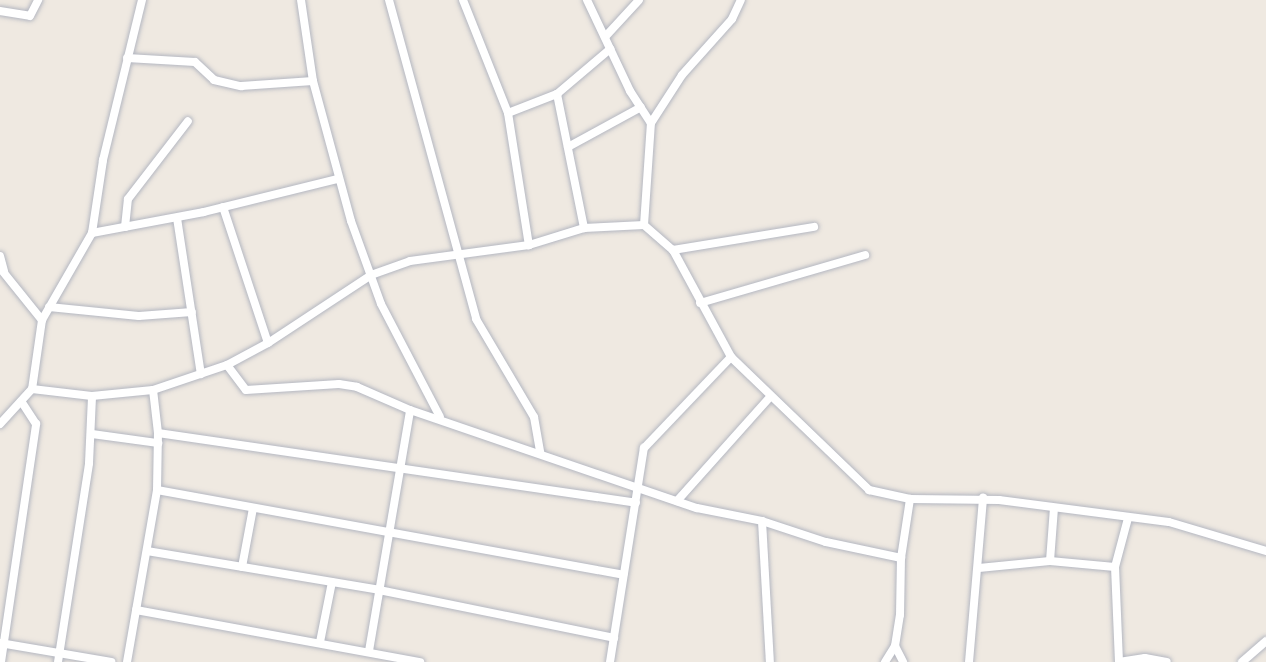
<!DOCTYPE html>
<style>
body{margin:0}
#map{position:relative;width:1266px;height:662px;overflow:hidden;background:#efe9e1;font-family:Ubuntu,sans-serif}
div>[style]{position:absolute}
.roads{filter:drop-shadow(0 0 2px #b4b7c1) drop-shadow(0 0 2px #b4b7c1)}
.street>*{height:8px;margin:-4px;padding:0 4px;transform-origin:4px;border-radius:4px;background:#fff}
span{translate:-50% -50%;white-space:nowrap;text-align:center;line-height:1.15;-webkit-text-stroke:4.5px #fff;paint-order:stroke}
</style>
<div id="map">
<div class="roads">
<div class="street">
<div style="left:301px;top:0;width:82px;rotate:81.6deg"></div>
<div style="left:313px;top:81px;width:145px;rotate:74.8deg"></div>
<div style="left:351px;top:221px;width:88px;rotate:70.1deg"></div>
<div style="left:381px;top:304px;width:127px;rotate:62.4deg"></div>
<div style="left:389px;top:0;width:331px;rotate:74.7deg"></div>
<div style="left:476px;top:319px;width:114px;rotate:59.4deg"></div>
<div style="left:534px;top:417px;width:36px;rotate:80deg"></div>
<div style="left:463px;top:0;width:122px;rotate:68.3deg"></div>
<div style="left:508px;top:113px;width:134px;rotate:81deg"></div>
<div style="left:587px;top:0;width:101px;rotate:64.7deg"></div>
<div style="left:630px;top:91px;width:38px;rotate:57deg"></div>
<div style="left:0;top:11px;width:30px;rotate:9deg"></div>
<div style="left:30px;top:16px;width:18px;rotate:-63deg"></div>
<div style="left:605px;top:37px;width:50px;rotate:-47.4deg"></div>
<div style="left:127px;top:58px;width:68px;rotate:3.4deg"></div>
<div style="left:195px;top:62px;width:26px;rotate:43deg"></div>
<div style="left:214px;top:80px;width:28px;rotate:13deg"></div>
<div style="left:241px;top:86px;width:72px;rotate:-4deg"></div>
<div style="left:557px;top:94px;width:137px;rotate:78.6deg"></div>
<div style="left:508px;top:113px;width:53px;rotate:-21.2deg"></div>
<div style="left:557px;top:94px;width:70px;rotate:-40.3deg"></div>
<div style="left:568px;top:147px;width:83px;rotate:-28.7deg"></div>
<div style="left:223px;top:207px;width:143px;rotate:71.7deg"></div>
<div style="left:177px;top:218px;width:158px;rotate:81.3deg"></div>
<div style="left:644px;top:225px;width:102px;rotate:-86.1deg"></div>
<div style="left:651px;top:123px;width:57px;rotate:-57.1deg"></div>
<div style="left:682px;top:75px;width:75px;rotate:-48.2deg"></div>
<div style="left:732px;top:19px;width:21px;rotate:-65deg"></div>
<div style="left:125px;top:227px;width:28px;rotate:-84deg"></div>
<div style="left:128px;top:199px;width:98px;rotate:-52.4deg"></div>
<div style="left:92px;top:233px;width:114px;rotate:-10.6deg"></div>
<div style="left:204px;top:212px;width:137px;rotate:-13.9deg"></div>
<div style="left:673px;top:250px;width:143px;rotate:-9.3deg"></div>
<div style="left:0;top:256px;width:16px;rotate:75deg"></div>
<div style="left:0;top:268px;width:67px;rotate:51.1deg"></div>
<div style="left:42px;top:320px;width:70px;rotate:98.2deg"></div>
<div style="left:700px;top:303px;width:172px;rotate:-16.2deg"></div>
<div style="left:49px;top:307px;width:90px;rotate:5.7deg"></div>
<div style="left:139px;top:316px;width:53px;rotate:-4.3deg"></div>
<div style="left:42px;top:320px;width:100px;rotate:-60.1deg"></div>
<div style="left:92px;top:233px;width:74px;rotate:-81.4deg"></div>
<div style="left:103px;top:160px;width:165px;rotate:-76.3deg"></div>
<div style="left:227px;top:365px;width:31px;rotate:53deg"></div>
<div style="left:246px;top:390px;width:93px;rotate:-3.7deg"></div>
<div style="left:339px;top:384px;width:18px;rotate:9deg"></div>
<div style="left:357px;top:387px;width:58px;rotate:23.5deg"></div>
<div style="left:410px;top:410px;width:303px;rotate:18.9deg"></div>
<div style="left:697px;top:508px;width:66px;rotate:11.3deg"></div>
<div style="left:762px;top:521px;width:67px;rotate:18.2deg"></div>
<div style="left:826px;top:542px;width:77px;rotate:12deg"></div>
<div style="left:0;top:424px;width:47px;rotate:-47.6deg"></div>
<div style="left:32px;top:389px;width:60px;rotate:6.7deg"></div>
<div style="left:92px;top:396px;width:61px;rotate:-5.6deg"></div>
<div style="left:153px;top:390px;width:78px;rotate:-18.7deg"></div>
<div style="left:227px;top:365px;width:47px;rotate:-28.2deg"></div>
<div style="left:268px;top:343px;width:123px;rotate:-33.4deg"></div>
<div style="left:371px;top:275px;width:41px;rotate:-19.7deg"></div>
<div style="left:410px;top:261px;width:120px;rotate:-7.7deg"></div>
<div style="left:529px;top:245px;width:58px;rotate:-17.2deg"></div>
<div style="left:584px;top:228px;width:60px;rotate:-2.9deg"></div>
<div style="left:644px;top:225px;width:38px;rotate:41deg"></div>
<div style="left:673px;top:250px;width:122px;rotate:61.5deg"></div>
<div style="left:731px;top:357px;width:192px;rotate:43.9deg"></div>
<div style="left:869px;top:490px;width:42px;rotate:12.4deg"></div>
<div style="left:910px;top:499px;width:89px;rotate:0.6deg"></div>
<div style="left:999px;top:500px;width:171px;rotate:7.4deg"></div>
<div style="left:1169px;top:522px;width:101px;rotate:16.6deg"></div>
<div style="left:158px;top:433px;width:483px;rotate:8.3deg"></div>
<div style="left:92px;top:434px;width:67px;rotate:7.8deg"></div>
<div style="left:157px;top:490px;width:474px;rotate:10.3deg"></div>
<div style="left:677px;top:501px;width:138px;rotate:-48.2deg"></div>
<div style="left:762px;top:521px;width:141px;rotate:86.8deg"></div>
<div style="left:147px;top:551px;width:235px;rotate:9.5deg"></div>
<div style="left:379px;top:590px;width:240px;rotate:11.5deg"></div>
<div style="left:1050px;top:561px;width:53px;rotate:-85.7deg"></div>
<div style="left:242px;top:567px;width:60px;rotate:-79.4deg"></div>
<div style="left:979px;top:568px;width:71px;rotate:-5.6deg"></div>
<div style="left:1050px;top:561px;width:65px;rotate:5.3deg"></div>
<div style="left:136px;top:610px;width:289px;rotate:10.4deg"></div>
<div style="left:320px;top:642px;width:61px;rotate:-78.7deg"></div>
<div style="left:0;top:643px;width:113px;rotate:9.7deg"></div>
<div style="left:895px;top:646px;width:18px;rotate:63deg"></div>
<div style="left:369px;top:651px;width:244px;rotate:-80.3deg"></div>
<div style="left:1px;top:662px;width:241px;rotate:-81.6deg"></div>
<div style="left:36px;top:424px;width:27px;rotate:-123deg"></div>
<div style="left:58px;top:662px;width:201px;rotate:-81.1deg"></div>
<div style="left:89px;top:463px;width:67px;rotate:-87.4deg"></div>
<div style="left:127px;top:662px;width:175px;rotate:-80.1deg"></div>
<div style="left:157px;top:490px;width:57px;rotate:-89deg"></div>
<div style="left:158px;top:433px;width:43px;rotate:-96.6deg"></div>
<div style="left:610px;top:662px;width:217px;rotate:-81deg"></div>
<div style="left:644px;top:448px;width:126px;rotate:-46.3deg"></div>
<div style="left:885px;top:662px;width:19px;rotate:-58deg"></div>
<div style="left:895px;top:646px;width:31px;rotate:-81deg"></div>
<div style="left:900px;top:615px;width:57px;rotate:-89deg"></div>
<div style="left:901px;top:558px;width:60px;rotate:-81.3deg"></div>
<div style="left:969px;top:662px;width:165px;rotate:-85.1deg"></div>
<div style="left:1119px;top:662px;width:95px;rotate:-92.4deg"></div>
<div style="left:1115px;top:567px;width:51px;rotate:-75.1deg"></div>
<div style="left:1119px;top:662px;width:26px;rotate:-9deg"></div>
<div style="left:1145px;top:658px;width:22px;rotate:10deg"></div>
<div style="left:1242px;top:662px;width:32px;rotate:-41deg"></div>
</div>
</div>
</div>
